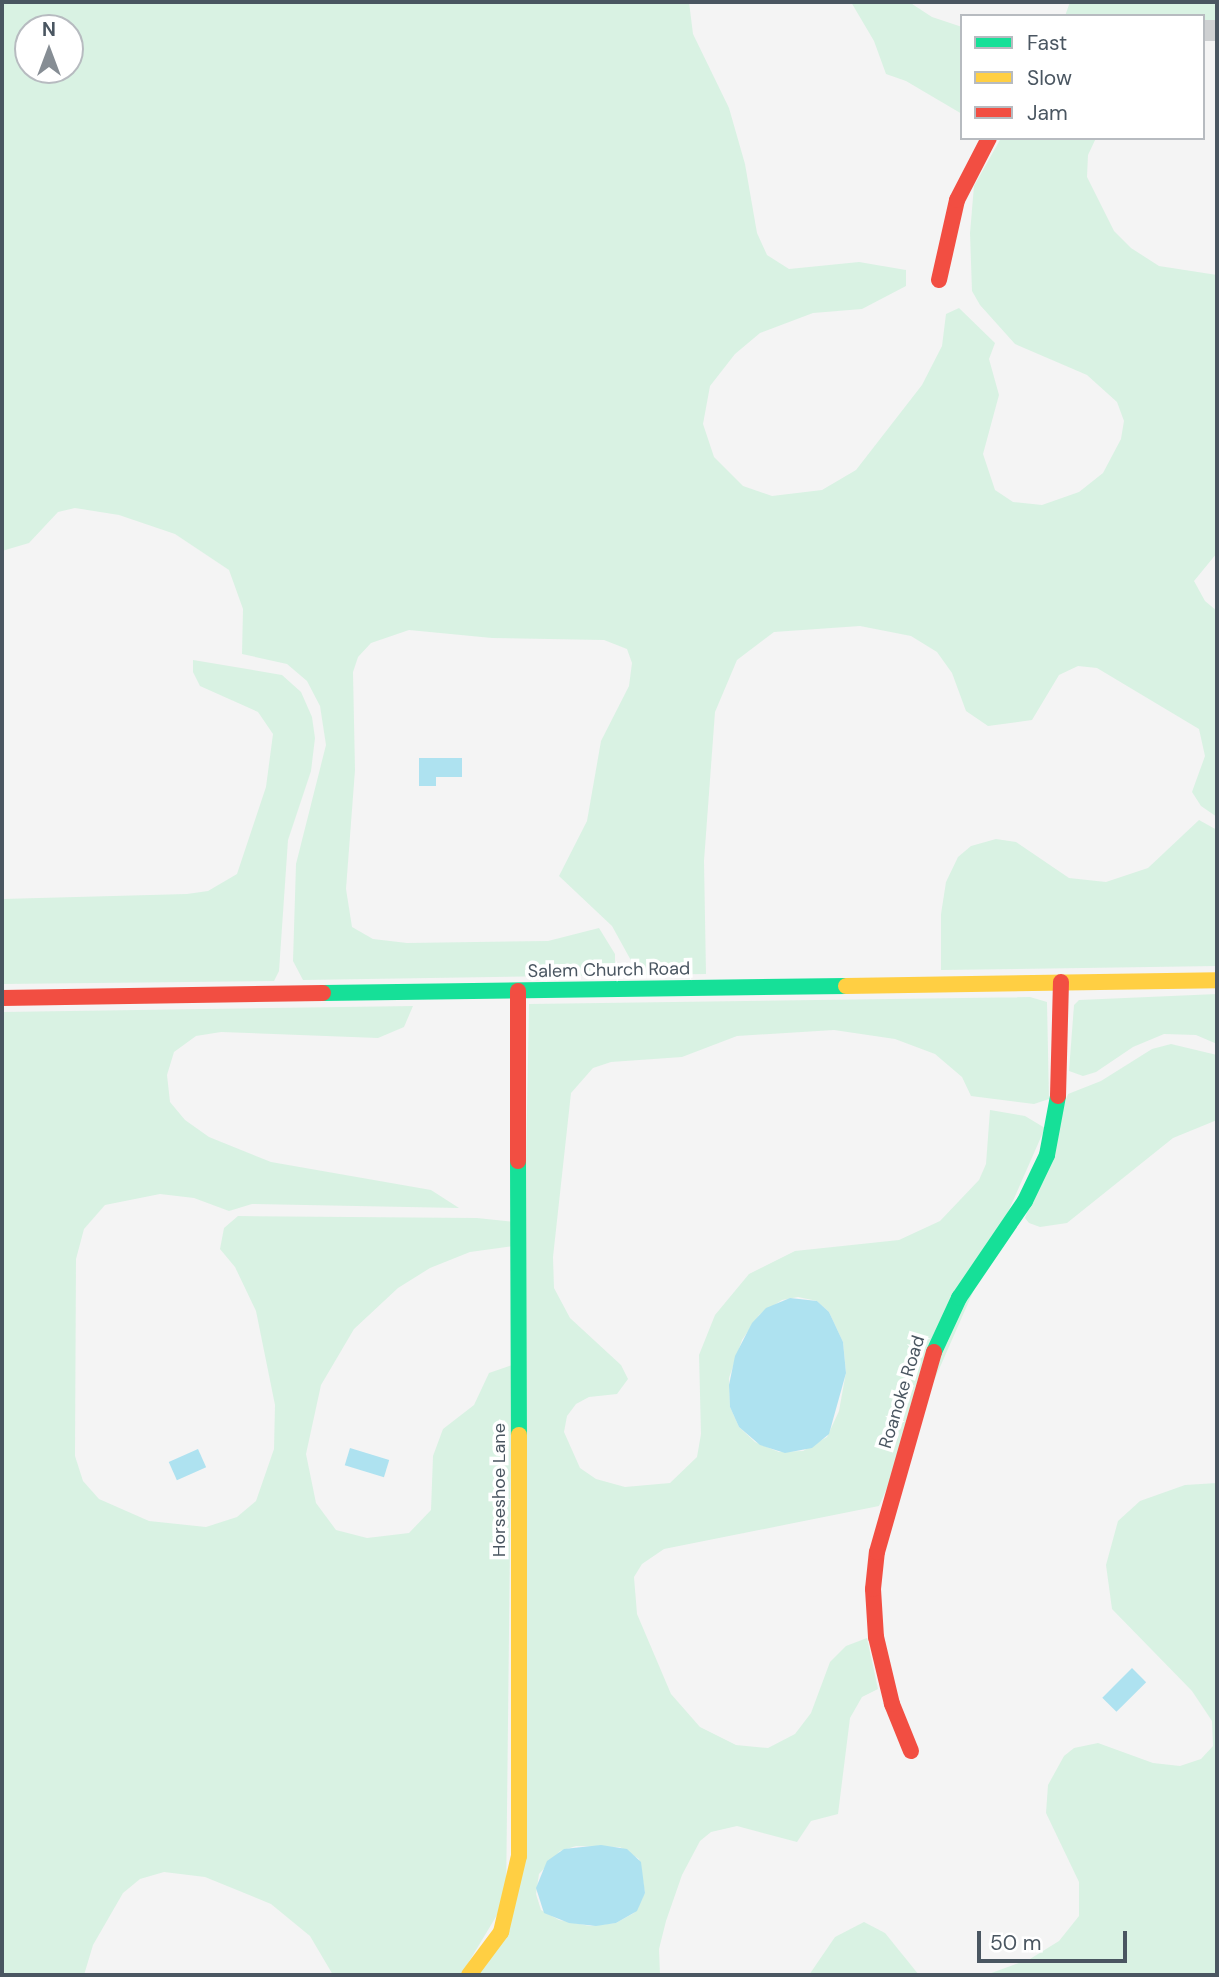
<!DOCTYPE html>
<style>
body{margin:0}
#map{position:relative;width:1219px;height:1977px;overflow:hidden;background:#f4f4f4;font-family:"DM Sans",sans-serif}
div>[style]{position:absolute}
.green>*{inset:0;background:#d9f2e3}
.water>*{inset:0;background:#aee2f0;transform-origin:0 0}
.street>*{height:21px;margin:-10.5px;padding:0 10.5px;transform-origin:10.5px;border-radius:10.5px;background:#ced0d2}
.fast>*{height:16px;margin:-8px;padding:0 8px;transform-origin:8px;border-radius:8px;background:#16e098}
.slow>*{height:16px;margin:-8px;padding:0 8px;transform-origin:8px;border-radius:8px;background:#ffcf43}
.jam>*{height:16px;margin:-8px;padding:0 8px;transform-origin:8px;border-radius:8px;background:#f24e42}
span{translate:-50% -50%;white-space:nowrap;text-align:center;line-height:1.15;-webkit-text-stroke:7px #fff;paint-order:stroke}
.street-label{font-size:18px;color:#4a5661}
.frame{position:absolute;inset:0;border:4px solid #4a5661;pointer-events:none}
.legend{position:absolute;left:960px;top:14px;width:245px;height:126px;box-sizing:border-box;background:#fff;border:2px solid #b7bbc0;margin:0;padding:9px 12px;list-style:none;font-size:21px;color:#4a5661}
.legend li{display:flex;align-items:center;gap:14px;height:35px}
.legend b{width:35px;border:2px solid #b7bbc0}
.north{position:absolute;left:14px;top:14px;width:70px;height:70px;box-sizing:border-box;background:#fff;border:2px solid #b7bbc0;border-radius:50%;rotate:0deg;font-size:19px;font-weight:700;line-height:28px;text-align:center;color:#4a5661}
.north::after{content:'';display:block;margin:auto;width:24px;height:32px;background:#868d94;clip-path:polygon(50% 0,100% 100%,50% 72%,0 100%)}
.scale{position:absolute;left:977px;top:1931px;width:150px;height:32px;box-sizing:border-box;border:4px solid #4a5661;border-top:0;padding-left:9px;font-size:21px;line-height:24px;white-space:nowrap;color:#4a5661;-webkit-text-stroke:5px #fff;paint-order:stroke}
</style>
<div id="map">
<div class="green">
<div style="clip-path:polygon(evenodd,2px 2px,689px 2px,693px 34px,729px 108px,745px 164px,757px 233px,767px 255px,789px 269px,859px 262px,906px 270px,906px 286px,862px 309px,813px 313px,760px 333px,735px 354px,710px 386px,703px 424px,714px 457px,743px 486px,772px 496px,822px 490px,856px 470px,922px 385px,942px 346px,946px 314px,959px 308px,995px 343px,989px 359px,999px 395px,983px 454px,995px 490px,1013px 502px,1042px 505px,1079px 492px,1103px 473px,1121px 439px,1124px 421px,1117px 402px,1087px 375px,1015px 344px,980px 305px,972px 291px,970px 233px,974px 186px,1001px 138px,1096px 138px,1088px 155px,1087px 177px,1114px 231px,1131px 248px,1159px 266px,1217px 275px,1217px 553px,1194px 581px,1205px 601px,1217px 611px,1217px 817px,1201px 806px,1192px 792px,1205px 756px,1199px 729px,1097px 668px,1078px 666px,1059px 675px,1032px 720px,988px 726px,966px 711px,952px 673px,937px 652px,911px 636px,860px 626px,774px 632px,737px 660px,715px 712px,704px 861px,706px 974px,639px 975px,612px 926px,559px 876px,587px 821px,601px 741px,629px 686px,632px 663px,627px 649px,604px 640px,492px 638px,409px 630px,371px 643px,358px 657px,353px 672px,355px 770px,346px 889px,352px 927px,373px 939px,407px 943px,548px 941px,599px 928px,615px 954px,615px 975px,303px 980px,293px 961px,296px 864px,326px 745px,320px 706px,307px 681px,287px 664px,242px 654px,243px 609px,229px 570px,175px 534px,119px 515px,75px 508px,58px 512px,29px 543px,2px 551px,2px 2px,28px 28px,70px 28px,70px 70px,28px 70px,28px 28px)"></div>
<div style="clip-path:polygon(851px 2px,909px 2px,932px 17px,962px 27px,962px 114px,906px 81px,886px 74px,874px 41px)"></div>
<div style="clip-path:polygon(1070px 2px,1217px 2px,1217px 22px,1203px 21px,1203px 16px,1065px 16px)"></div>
<div style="clip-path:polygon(193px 660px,282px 675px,301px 692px,312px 717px,315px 738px,311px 771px,288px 840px,279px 971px,274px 981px,2px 984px,2px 899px,187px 894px,208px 891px,237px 874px,266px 787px,273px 734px,258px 712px,200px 686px,193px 672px)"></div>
<div style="clip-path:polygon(1199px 820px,1217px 830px,1217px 966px,941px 970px,941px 914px,946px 882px,958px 857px,971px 846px,996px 839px,1016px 842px,1069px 878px,1106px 882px,1148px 868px)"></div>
<div style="clip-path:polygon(1217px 994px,1217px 1044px,1196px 1035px,1164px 1034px,1133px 1047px,1096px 1072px,1083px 1076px,1069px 1071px,1074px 1005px,1079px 1000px)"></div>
<div style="clip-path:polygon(evenodd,1030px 997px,1047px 1002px,1049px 1099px,1034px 1104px,971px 1096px,962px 1077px,935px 1054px,895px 1039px,834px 1030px,737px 1036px,682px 1057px,611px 1062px,593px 1068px,571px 1093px,553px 1257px,554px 1288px,570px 1318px,621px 1365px,628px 1379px,617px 1394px,589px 1397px,576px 1404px,567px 1416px,564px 1432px,580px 1468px,596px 1479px,625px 1487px,670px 1483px,697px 1457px,701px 1434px,699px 1355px,715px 1315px,749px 1274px,795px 1251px,899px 1240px,940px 1221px,979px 1180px,986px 1164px,990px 1110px,1025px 1116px,1045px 1128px,879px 1506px,664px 1549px,642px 1564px,634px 1577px,637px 1614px,671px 1694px,700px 1727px,736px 1745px,768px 1748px,795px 1734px,811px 1713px,830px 1662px,846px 1646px,867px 1638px,878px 1689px,862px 1697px,850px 1718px,838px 1814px,811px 1821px,797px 1842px,737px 1826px,711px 1832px,700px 1841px,682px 1875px,666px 1921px,659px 1949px,660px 1975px,477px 1975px,512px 1918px,529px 1004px,1030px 997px,798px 1297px,817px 1301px,829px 1312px,843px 1342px,846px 1372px,839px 1411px,827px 1437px,803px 1451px,779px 1452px,755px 1442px,739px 1427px,730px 1407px,729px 1378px,742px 1340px,759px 1315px,782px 1300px,798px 1297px,1030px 997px,576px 1846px,620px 1847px,639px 1859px,645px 1893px,634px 1913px,616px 1923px,590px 1926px,559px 1920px,541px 1910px,536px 1894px,539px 1874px,560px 1851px,576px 1846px)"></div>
<div style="clip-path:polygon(413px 1006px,404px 1027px,378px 1038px,221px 1032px,196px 1036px,174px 1052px,167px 1075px,170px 1102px,185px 1120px,209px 1137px,271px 1162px,431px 1190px,459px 1208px,252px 1204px,229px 1211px,194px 1198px,160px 1194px,105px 1205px,84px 1229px,76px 1259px,75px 1456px,83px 1481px,99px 1499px,149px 1521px,206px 1527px,237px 1517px,256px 1501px,274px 1449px,275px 1405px,256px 1311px,235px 1267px,220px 1249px,224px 1228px,238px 1216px,477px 1218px,515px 1222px,514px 1246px,470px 1252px,430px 1268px,398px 1288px,354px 1329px,321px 1385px,306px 1454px,316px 1503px,336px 1530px,367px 1538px,409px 1533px,431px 1510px,433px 1456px,443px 1429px,474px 1405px,489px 1373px,512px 1365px,506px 1900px,461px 1975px,333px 1975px,310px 1936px,271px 1904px,205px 1877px,164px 1872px,140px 1879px,123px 1893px,93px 1945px,84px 1975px,2px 1975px,2px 1012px)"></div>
<div style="clip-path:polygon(1171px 1044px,1217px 1055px,1217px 1120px,1173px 1138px,1067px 1223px,1040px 1227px,1029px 1223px,1025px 1218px,1068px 1094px,1101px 1081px,1152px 1049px)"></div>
<div style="clip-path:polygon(1217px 1483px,1217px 1975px,986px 1975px,1030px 1959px,1059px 1941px,1079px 1916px,1079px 1882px,1046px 1813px,1048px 1785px,1064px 1756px,1074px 1748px,1098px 1743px,1153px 1763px,1180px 1766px,1201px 1759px,1213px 1746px,1212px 1721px,1192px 1691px,1112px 1609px,1106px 1565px,1118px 1521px,1140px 1501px,1185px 1485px)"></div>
<div style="clip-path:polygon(864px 1922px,885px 1933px,919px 1975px,809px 1975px,835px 1937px)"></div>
</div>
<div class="water">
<div style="clip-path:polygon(419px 758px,462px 758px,462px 777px,436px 777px,436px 786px,419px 786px)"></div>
<div style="clip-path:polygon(790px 1298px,817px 1301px,829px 1312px,843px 1342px,846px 1373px,829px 1434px,812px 1448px,785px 1453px,760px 1445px,739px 1427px,730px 1407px,729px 1385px,735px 1356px,752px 1323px,766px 1308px)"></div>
<div style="left:350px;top:1448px;width:41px;height:18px;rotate:17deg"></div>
<div style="left:198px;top:1449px;width:20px;height:32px;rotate:66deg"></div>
<div style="left:1132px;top:1668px;width:20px;height:42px;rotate:45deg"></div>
<div style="clip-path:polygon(601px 1845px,627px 1849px,641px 1862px,645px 1893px,637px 1911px,616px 1923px,596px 1926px,569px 1923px,544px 1913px,536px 1888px,547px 1861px,564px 1849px)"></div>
</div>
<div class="street">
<div style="left:1203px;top:30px;width:14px"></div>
</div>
<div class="fast">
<div style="left:323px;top:993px;width:523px;rotate:-0.77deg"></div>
<div style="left:518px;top:1161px;width:274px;rotate:89.8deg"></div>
<div style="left:934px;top:1352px;width:60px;rotate:-65.2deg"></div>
<div style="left:959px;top:1298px;width:117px;rotate:-55.8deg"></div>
<div style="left:1025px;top:1201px;width:51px;rotate:-64.4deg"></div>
<div style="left:1047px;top:1155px;width:60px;rotate:-79.4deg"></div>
</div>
<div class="slow">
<div style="left:846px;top:986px;width:371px;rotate:-0.9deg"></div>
<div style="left:469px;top:1975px;width:54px;rotate:-53.3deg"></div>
<div style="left:501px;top:1932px;width:78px;rotate:-76.7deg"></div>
<div style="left:519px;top:1856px;width:421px;rotate:-90deg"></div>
</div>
<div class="jam">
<div style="left:939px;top:280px;width:82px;rotate:-77.3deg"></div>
<div style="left:957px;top:200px;width:70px;rotate:-62.7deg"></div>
<div style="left:518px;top:991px;width:170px;rotate:90deg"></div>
<div style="left:2px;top:998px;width:321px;rotate:-0.9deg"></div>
<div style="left:1058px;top:1096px;width:114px;rotate:-88.5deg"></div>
<div style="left:911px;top:1751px;width:51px;rotate:-112deg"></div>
<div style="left:892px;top:1704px;width:69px;rotate:-103.4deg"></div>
<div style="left:876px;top:1637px;width:48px;rotate:-93.6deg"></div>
<div style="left:873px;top:1589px;width:37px;rotate:-84deg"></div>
<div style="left:877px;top:1552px;width:208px;rotate:-74.1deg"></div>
</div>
<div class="street-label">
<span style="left:609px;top:970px;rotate:-1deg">Salem Church Road</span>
<span style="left:902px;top:1392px;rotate:-73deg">Roanoke Road</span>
<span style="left:499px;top:1490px;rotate:-90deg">Horseshoe Lane</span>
</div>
<div class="frame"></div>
<ul class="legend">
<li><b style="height:9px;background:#16e098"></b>Fast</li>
<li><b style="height:9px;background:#ffcf43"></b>Slow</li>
<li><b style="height:9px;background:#f24e42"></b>Jam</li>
</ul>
<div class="north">N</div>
<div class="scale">50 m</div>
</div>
